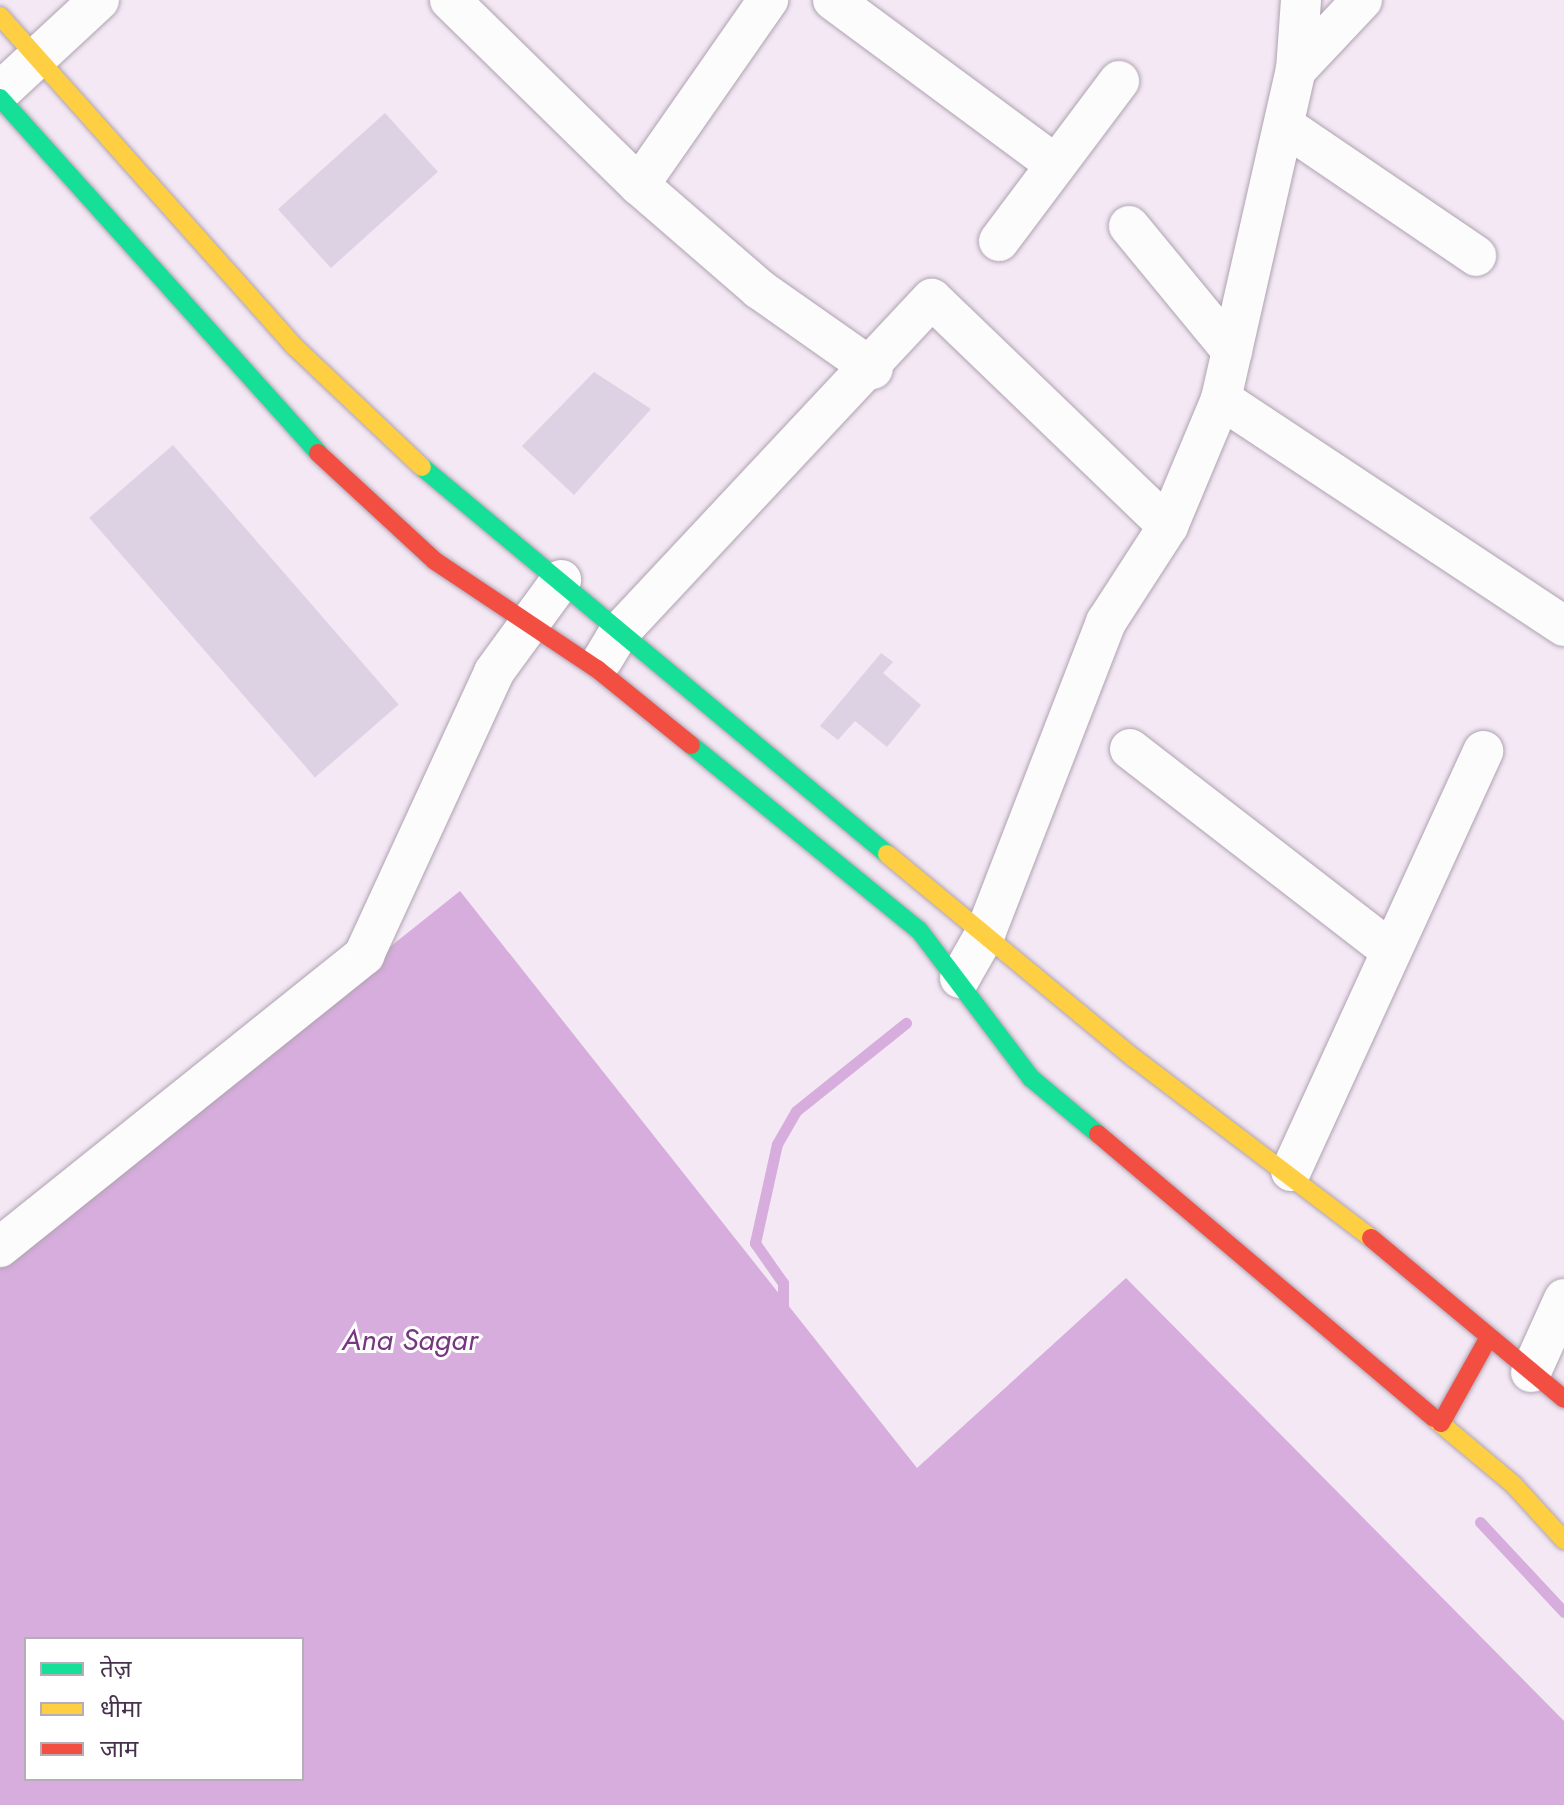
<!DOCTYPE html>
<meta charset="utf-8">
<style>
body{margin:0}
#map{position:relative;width:1564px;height:1805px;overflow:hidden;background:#f3e8f4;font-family:Jost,"Noto Sans Devanagari",sans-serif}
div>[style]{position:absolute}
.water>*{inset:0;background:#d6addc}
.stream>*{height:11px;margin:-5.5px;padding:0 5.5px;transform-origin:5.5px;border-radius:5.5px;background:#d6addc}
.building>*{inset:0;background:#dcd2e3;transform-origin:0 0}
.roads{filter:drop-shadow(0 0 2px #afa2b1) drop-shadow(0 0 2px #afa2b1)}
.street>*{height:40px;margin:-20px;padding:0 20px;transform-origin:20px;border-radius:20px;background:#fdfcfd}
.fast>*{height:18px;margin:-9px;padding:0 9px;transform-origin:9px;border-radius:9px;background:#16e098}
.slow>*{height:18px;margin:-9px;padding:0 9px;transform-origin:9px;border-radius:9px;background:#ffcf43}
.jam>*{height:18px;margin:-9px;padding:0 9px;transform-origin:9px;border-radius:9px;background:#f24e42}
span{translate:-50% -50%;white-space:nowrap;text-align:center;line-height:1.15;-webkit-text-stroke:6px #fff;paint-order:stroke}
.water-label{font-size:30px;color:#773681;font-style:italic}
.legend{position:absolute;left:24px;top:1637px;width:280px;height:144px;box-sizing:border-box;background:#fff;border:2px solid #b5adb7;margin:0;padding:10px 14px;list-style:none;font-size:24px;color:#47324b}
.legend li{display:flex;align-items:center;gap:16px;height:40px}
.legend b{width:40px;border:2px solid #b5adb7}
</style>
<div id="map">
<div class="water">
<div style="clip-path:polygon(evenodd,460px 891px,917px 1468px,1126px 1278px,1564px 1721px,1564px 1805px,0 1805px,0 1258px,460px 891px,26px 1639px,302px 1639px,302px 1779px,26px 1779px,26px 1639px)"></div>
</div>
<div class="stream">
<div style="left:783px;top:1313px;width:30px;rotate:-90deg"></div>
<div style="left:783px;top:1283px;width:49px;rotate:-125deg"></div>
<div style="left:755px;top:1243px;width:101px;rotate:-77.5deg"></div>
<div style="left:777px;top:1144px;width:38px;rotate:-60deg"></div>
<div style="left:796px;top:1111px;width:141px;rotate:-38.7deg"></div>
<div style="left:1480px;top:1522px;width:123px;rotate:47deg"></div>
</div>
<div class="building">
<div style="left:385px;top:113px;width:79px;height:144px;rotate:48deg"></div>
<div style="clip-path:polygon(594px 372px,651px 409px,574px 495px,522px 446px)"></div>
<div style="left:173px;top:445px;width:344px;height:111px;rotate:49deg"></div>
<div style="clip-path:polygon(881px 653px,893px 662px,883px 673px,921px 705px,887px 747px,855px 721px,838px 740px,820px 726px)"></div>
</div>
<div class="roads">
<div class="street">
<div style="left:450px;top:0;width:264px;rotate:44.4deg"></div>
<div style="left:639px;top:185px;width:159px;rotate:40.9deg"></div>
<div style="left:759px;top:289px;width:139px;rotate:35.1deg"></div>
<div style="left:833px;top:0;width:277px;rotate:36.5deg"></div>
<div style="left:1296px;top:70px;width:96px;rotate:-46.7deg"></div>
<div style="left:0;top:92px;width:135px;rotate:-42.9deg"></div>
<div style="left:1285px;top:126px;width:231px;rotate:34.2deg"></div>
<div style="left:639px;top:185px;width:226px;rotate:-55.1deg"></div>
<div style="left:1129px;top:226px;width:162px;rotate:50.5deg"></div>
<div style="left:999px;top:241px;width:200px;rotate:-53.1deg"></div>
<div style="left:1221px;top:399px;width:411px;rotate:33.5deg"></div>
<div style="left:603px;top:659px;width:29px;rotate:-59deg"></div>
<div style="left:618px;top:634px;width:459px;rotate:-46.9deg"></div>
<div style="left:932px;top:299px;width:327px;rotate:43.9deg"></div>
<div style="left:1130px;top:749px;width:330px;rotate:37.7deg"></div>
<div style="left:960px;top:978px;width:51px;rotate:-60.4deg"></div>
<div style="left:985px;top:934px;width:335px;rotate:-68.8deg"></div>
<div style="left:1106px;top:622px;width:114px;rotate:-57.1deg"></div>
<div style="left:1168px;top:526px;width:138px;rotate:-67.3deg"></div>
<div style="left:1221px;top:399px;width:337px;rotate:-77.2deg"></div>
<div style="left:1296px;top:70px;width:70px;rotate:-85.9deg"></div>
<div style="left:1291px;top:1171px;width:462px;rotate:-65.4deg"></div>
<div style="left:0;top:1247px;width:467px;rotate:-38.7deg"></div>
<div style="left:364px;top:955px;width:311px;rotate:-65.3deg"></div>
<div style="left:494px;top:672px;width:114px;rotate:-53.9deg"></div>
<div style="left:1531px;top:1372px;width:80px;rotate:-65.7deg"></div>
</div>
<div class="fast">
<div style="left:0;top:98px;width:477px;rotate:48.1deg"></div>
<div style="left:422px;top:467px;width:605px;rotate:39.77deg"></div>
<div style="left:691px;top:745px;width:294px;rotate:39.1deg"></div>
<div style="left:919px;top:930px;width:186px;rotate:52.9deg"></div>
<div style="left:1031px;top:1078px;width:87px;rotate:39.9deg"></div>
</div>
<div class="slow">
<div style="left:0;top:16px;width:442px;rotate:48.3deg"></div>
<div style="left:294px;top:346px;width:176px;rotate:43.4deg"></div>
<div style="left:887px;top:854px;width:320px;rotate:39.6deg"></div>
<div style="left:1134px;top:1058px;width:298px;rotate:37.2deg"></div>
<div style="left:1434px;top:1418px;width:103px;rotate:39.9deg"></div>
<div style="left:1513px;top:1484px;width:76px;rotate:47.7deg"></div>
</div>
<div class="jam">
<div style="left:318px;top:453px;width:159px;rotate:42.7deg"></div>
<div style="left:435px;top:561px;width:195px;rotate:33.7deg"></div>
<div style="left:597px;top:669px;width:121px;rotate:39deg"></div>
<div style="left:1098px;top:1134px;width:440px;rotate:40.2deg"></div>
<div style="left:1371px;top:1238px;width:251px;rotate:39.8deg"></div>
<div style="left:1441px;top:1423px;width:98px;rotate:-60.8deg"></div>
</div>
</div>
<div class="water-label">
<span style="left:410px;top:1340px">Ana Sagar</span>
</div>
<ul class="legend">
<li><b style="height:10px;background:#16e098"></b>तेज़</li>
<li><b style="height:10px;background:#ffcf43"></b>धीमा</li>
<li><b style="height:10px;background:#f24e42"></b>जाम</li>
</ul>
</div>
